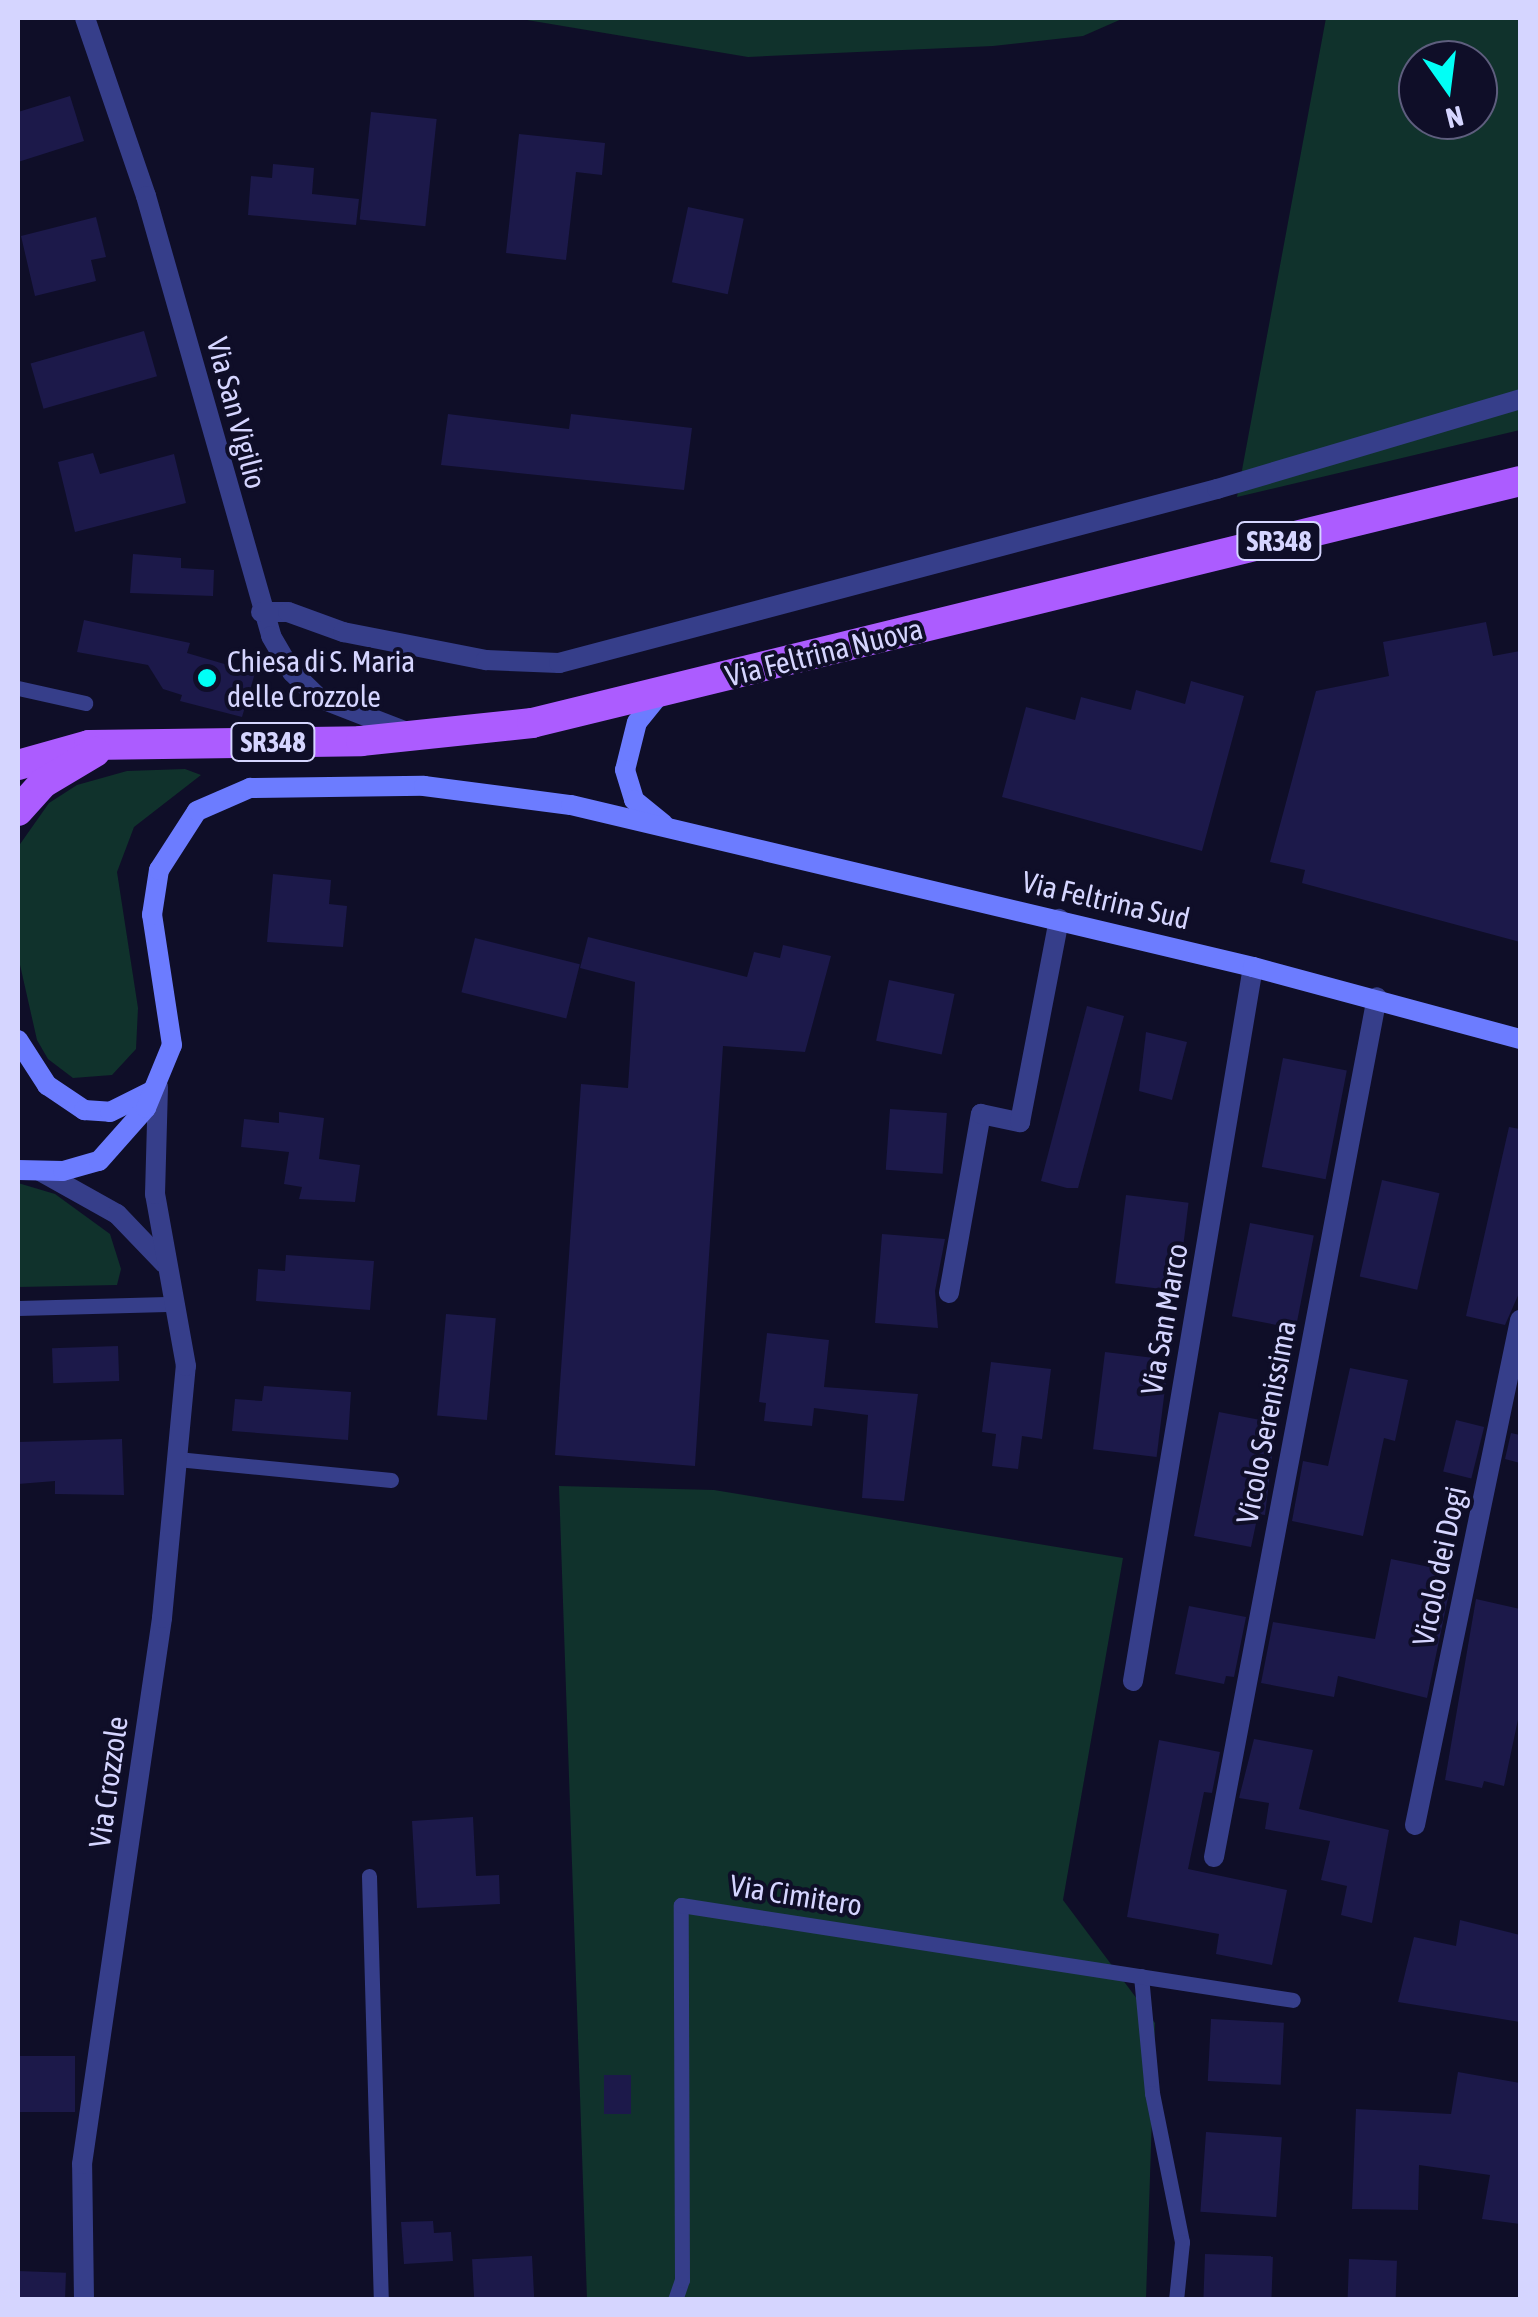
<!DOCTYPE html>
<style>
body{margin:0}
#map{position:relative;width:1538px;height:2317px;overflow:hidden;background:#0f0e28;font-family:"Asap Condensed",sans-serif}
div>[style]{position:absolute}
.green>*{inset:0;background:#10322c}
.building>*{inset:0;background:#1c194a;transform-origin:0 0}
.lane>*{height:15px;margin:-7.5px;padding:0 7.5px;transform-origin:7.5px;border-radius:7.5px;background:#363e8a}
.street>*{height:20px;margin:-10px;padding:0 10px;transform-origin:10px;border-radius:10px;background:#363e8a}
.secondary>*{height:20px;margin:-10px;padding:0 10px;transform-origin:10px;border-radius:10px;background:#6c7cff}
.primary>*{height:30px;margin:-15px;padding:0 15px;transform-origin:15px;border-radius:15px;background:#ac5cff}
.dots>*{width:28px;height:28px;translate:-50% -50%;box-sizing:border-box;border:5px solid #0f0e28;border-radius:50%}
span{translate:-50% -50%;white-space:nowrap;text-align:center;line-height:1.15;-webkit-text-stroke:8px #0f0e28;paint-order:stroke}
.shield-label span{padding:2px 8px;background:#0f0e28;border:2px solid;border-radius:8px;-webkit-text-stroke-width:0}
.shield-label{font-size:28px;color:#d5d5ff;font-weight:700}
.street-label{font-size:30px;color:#d5d5ff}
.poi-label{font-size:30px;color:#d5d5ff}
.left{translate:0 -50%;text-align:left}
.frame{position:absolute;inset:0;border:20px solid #d5d5ff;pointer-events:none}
.north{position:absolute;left:1398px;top:40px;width:100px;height:100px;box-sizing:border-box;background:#0f0e28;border:2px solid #5e5e7e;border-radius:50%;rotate:166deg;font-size:28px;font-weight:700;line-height:40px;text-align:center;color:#d5d5ff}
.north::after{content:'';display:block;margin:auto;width:35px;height:45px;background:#01fff6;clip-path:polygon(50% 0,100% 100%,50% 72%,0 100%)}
</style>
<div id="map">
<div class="green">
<div style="clip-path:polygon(515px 18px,1124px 18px,1083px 36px,993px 46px,748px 57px)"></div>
<div style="clip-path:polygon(evenodd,1326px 18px,1520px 18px,1520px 430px,1237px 497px,1326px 18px,1418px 60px,1478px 60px,1478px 120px,1418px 120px,1418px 60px)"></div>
<div style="clip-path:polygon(185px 769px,201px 775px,134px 827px,117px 872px,138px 1008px,136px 1049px,112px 1075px,73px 1078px,48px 1059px,37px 1040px,18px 956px,18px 847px,49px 803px,77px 785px,127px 771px)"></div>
<div style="clip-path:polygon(18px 1183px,55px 1194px,110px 1234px,121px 1269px,117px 1285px,18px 1287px)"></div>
<div style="clip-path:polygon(559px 1486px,714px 1490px,1123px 1558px,1063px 1900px,1155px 2023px,1146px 2299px,587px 2299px)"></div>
</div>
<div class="building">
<div style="clip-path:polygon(70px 96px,84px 141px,18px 162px,18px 112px)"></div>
<div style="left:371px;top:112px;width:66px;height:108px;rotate:6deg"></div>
<div style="clip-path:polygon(519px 134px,605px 143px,602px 175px,576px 172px,566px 260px,506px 253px)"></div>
<div style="clip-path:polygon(273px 164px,314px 168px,312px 194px,359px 199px,356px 225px,248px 215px,251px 176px,272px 178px)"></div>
<div style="left:688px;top:207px;width:57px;height:77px;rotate:12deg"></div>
<div style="clip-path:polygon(96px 217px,106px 257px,91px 260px,96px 281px,35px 296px,21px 236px)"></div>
<div style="left:144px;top:331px;width:47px;height:118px;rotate:74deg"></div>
<div style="clip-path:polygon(448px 414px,569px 429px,571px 414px,692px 428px,684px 490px,441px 465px)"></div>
<div style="clip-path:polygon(93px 453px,100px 474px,174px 454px,186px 503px,75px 532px,58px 462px)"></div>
<div style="clip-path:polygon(133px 554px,181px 558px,181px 568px,214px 570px,213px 596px,130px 593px)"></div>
<div style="clip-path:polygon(84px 620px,190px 643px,187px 653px,255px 673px,242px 717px,180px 701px,182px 695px,163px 689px,148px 665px,77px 652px)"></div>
<div style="clip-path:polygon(1486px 622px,1493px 656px,1520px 651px,1520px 942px,1302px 883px,1305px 870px,1270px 862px,1316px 691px,1389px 676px,1383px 642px)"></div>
<div style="clip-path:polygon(1191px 681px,1244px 696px,1202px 851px,1002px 797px,1026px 707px,1075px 720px,1081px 697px,1131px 710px,1136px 690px,1185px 704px)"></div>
<div style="clip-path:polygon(273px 874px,331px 880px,329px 904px,347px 906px,343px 947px,267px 942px)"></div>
<div style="clip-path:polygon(588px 937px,747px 977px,754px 952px,780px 958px,783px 945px,831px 956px,805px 1052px,723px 1046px,695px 1466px,555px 1455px,581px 1084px,628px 1088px,635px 982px,580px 968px)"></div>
<div style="left:475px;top:938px;width:108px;height:56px;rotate:14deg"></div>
<div style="left:889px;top:980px;width:67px;height:62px;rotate:12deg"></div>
<div style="clip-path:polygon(1087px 1006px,1124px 1016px,1078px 1188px,1067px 1188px,1041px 1181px)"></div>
<div style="clip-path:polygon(1146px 1032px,1187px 1042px,1172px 1100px,1139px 1091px)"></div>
<div style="left:1283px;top:1058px;width:65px;height:111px;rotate:11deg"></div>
<div style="left:890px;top:1109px;width:57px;height:61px;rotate:4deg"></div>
<div style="clip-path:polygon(279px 1112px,324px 1118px,319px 1159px,360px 1165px,355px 1202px,299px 1199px,302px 1187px,284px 1184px,289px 1152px,241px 1147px,244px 1119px,279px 1123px)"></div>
<div style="clip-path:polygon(1509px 1127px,1520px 1129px,1520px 1291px,1505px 1325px,1466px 1316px)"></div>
<div style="left:1382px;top:1180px;width:59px;height:99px;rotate:13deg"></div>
<div style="left:1126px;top:1195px;width:63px;height:89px;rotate:7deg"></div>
<div style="left:1250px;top:1223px;width:65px;height:95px;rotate:11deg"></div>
<div style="clip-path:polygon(882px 1234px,945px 1239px,935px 1291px,938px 1328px,875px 1323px)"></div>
<div style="clip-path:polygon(286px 1255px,374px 1261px,370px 1310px,256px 1301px,258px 1269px,285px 1271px)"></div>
<div style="left:446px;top:1314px;width:50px;height:102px;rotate:5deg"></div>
<div style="clip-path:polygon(767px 1333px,829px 1340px,824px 1387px,918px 1394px,904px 1501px,862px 1498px,868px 1415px,814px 1408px,812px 1426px,764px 1421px,766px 1403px,759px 1402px)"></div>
<div style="left:118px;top:1346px;width:35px;height:66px;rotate:88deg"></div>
<div style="left:1105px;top:1352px;width:64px;height:98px;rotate:7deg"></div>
<div style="clip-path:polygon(991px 1362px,1051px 1369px,1042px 1439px,1022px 1436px,1018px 1469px,992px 1466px,996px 1434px,982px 1432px)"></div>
<div style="clip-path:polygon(1350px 1368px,1408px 1380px,1395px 1441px,1384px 1438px,1363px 1536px,1292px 1521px,1303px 1461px,1328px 1466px)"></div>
<div style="clip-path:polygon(264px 1386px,351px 1392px,348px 1440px,232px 1431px,235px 1399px,262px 1401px)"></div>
<div style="clip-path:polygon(1219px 1412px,1276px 1423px,1265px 1515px,1258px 1514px,1251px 1547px,1194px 1536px)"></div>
<div style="left:1456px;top:1420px;width:29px;height:53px;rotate:14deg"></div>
<div style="clip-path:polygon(1511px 1433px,1520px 1435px,1520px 1463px,1505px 1459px)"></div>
<div style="clip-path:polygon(122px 1439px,124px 1495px,55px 1494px,55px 1481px,18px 1484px,18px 1442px)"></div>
<div style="clip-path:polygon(1391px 1559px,1444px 1570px,1440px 1591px,1449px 1593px,1427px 1698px,1338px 1676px,1334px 1697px,1261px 1683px,1273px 1622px,1375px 1639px)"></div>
<div style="clip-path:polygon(1476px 1599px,1520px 1609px,1520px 1710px,1504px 1786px,1484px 1781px,1482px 1788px,1445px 1780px)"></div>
<div style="clip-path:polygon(1189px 1606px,1246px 1617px,1234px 1677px,1226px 1676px,1224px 1684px,1175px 1674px)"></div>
<div style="clip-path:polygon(1254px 1739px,1313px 1750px,1299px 1809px,1389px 1830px,1372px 1923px,1341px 1915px,1347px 1886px,1321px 1880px,1330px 1841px,1265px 1829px,1269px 1803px,1239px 1798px)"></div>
<div style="clip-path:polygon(1159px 1740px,1220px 1752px,1212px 1793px,1204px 1792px,1188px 1869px,1287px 1890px,1272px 1965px,1216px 1954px,1219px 1934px,1127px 1917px)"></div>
<div style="clip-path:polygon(473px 1817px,476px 1876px,499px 1875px,500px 1904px,417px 1908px,412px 1821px)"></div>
<div style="clip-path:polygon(1460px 1920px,1520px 1935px,1520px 2022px,1398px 2002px,1414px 1937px,1456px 1946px)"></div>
<div style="left:1211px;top:2019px;width:73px;height:62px;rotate:3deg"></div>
<div style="left:75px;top:2056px;width:56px;height:57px;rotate:90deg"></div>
<div style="clip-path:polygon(1458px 2072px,1520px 2083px,1520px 2224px,1482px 2219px,1490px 2175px,1419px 2165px,1418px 2210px,1352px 2209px,1356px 2109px,1451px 2114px)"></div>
<div style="left:604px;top:2075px;width:27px;height:39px"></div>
<div style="left:1206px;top:2132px;width:76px;height:80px;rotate:4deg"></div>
<div style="clip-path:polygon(433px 2221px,434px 2233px,451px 2232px,453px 2261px,404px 2264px,401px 2222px)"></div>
<div style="left:1205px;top:2254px;width:68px;height:46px;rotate:2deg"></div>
<div style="left:532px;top:2256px;width:44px;height:60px;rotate:87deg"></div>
<div style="left:1349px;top:2259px;width:48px;height:41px;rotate:2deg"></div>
<div style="left:18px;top:2271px;width:48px;height:29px;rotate:2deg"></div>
</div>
<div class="lane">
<div style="left:18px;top:688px;width:69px;rotate:12.6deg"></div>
<div style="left:18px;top:1308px;width:158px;rotate:-1.5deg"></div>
<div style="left:177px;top:1459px;width:215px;rotate:5.6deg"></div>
<div style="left:369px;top:1876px;width:424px;rotate:88.4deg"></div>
<div style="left:1141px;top:1976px;width:118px;rotate:84.6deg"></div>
<div style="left:1152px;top:2093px;width:152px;rotate:78.6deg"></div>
<div style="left:1182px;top:2242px;width:58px;rotate:95.9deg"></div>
<div style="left:675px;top:2300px;width:21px;rotate:-71deg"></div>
<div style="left:682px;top:2280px;width:375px;rotate:-90.2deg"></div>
<div style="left:681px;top:1905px;width:619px;rotate:8.82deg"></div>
</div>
<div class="street">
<div style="left:85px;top:18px;width:188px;rotate:71.1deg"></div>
<div style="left:146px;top:196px;width:457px;rotate:74.1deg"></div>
<div style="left:271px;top:636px;width:42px;rotate:59.7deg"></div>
<div style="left:292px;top:672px;width:37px;rotate:44deg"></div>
<div style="left:319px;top:698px;width:91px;rotate:21.2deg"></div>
<div style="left:261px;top:612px;width:27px"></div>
<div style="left:288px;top:612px;width:59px;rotate:20deg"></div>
<div style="left:343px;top:632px;width:146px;rotate:11.1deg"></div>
<div style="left:486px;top:660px;width:73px;rotate:2.4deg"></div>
<div style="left:559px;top:663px;width:681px;rotate:-14.81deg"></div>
<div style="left:1217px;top:489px;width:316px;rotate:-16.5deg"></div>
<div style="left:40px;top:1171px;width:88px;rotate:29.2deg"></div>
<div style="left:117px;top:1214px;width:68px;rotate:46.2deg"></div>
<div style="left:949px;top:1293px;width:182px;rotate:-79.9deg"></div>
<div style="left:981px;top:1114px;width:40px;rotate:12deg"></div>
<div style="left:1020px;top:1122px;width:207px;rotate:-79.1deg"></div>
<div style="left:1133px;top:1681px;width:724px;rotate:-80.46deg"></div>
<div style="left:1415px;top:1825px;width:516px;rotate:-78.25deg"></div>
<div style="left:1214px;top:1857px;width:875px;rotate:-79.27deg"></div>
<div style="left:84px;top:2300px;width:136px;rotate:-90.8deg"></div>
<div style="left:82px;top:2164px;width:552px;rotate:-81.66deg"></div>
<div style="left:162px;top:1618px;width:253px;rotate:-84.6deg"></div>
<div style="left:186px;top:1366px;width:175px;rotate:-100.2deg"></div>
<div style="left:155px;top:1194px;width:107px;rotate:-88.4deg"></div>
</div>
<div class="secondary">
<div style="left:660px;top:694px;width:36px;rotate:129deg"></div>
<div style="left:637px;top:722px;width:49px;rotate:104deg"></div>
<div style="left:625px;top:770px;width:31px;rotate:73deg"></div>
<div style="left:634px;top:800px;width:38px;rotate:39deg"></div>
<div style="left:18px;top:1040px;width:54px;rotate:57.2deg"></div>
<div style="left:47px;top:1085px;width:45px;rotate:34deg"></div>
<div style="left:84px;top:1110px;width:26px;rotate:4deg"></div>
<div style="left:110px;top:1112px;width:47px;rotate:-26.6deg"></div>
<div style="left:18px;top:1170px;width:45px;rotate:1.3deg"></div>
<div style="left:63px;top:1171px;width:37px;rotate:-16deg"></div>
<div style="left:99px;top:1161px;width:71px;rotate:-48.4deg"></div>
<div style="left:146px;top:1108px;width:68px;rotate:-67.6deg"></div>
<div style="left:172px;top:1045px;width:132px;rotate:-98.7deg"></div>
<div style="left:152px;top:915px;width:46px;rotate:-81.2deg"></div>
<div style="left:159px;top:870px;width:70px;rotate:-57.2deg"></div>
<div style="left:197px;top:811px;width:58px;rotate:-23.5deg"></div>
<div style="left:250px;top:788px;width:174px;rotate:-0.7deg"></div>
<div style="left:424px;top:786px;width:148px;rotate:7.4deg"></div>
<div style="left:571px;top:805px;width:701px;rotate:13.36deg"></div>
<div style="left:1253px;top:967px;width:277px;rotate:15.1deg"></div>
</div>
<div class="primary">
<div style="left:18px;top:765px;width:74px;rotate:-15.7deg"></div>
<div style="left:89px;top:745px;width:272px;rotate:-0.8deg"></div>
<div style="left:361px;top:741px;width:172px;rotate:-6deg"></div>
<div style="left:532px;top:723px;width:1017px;rotate:-13.76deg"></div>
<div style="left:18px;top:811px;width:38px;rotate:-48deg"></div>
<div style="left:43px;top:783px;width:61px;rotate:-30.8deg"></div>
</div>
<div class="dots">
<div style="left:207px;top:678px;background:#01fff6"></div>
</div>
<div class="shield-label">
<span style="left:1279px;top:541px">SR348</span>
<span style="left:273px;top:742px">SR348</span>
</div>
<div class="street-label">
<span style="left:237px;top:413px;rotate:75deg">Via San Vigilio</span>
<span style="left:824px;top:652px;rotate:-14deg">Via Feltrina Nuova</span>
<span style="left:1106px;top:900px;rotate:13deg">Via Feltrina Sud</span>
<span style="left:1164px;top:1319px;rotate:-80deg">Via San Marco</span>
<span style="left:1266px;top:1422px;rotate:-79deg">Vicolo Serenissima</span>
<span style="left:1439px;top:1566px;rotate:-78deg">Vicolo dei Dogi</span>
<span style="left:108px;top:1782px;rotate:-82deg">Via Crozzole</span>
<span style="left:796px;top:1895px;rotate:9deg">Via Cimitero</span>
</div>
<div class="poi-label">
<span class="left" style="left:227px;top:678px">Chiesa di S. Maria<br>delle Crozzole</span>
</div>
<div class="frame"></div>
<div class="north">N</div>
</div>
